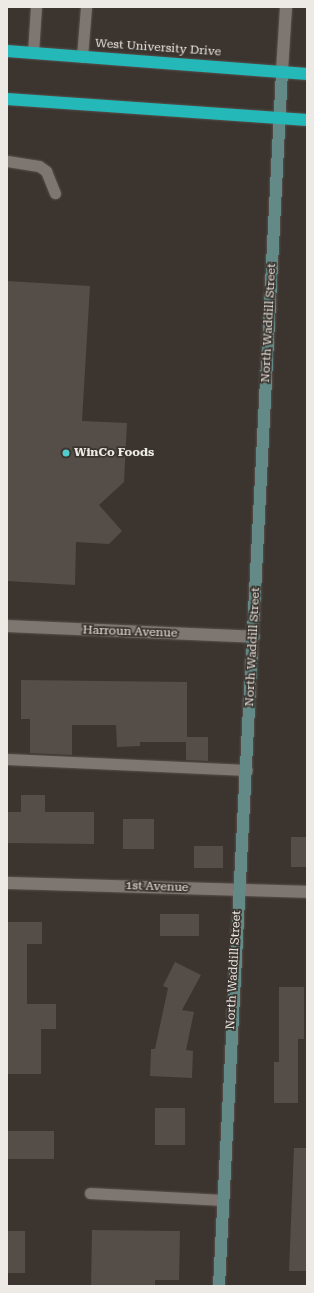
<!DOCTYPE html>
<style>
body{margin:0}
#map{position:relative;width:314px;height:1293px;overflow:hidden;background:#3b342f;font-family:"Roboto Serif",serif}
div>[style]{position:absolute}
.building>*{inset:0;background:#544d48;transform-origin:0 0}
.roads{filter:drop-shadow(0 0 1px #57514d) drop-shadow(0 0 1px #57514d)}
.lane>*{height:11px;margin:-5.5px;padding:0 5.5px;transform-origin:5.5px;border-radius:5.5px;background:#7e7771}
.street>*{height:12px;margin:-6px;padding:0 6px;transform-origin:6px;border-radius:6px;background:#7e7771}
.secondary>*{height:12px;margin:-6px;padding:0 6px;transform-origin:6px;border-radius:6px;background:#638a86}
.highway>*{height:12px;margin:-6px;padding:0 6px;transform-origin:6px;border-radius:6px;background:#24b8b8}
.dots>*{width:11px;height:11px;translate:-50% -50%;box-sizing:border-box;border:2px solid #3b342f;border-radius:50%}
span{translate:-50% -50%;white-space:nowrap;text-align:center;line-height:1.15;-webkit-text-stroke:3.5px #3b342f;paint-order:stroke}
.street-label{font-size:12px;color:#ede9e5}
.poi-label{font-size:12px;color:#ede9e5;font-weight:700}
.left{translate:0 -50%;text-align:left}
.frame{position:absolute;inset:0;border:8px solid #ede9e5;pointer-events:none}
</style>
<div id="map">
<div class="building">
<div style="clip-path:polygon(7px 281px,90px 286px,82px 421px,127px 423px,124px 482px,99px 505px,122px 531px,109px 544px,76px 542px,75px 585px,7px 581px)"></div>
<div style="clip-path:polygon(21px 680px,187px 682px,187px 737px,208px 737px,208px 761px,186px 760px,186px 742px,140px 742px,140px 746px,117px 747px,116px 725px,72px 725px,72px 755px,30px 753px,30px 719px,21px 719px)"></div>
<div style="clip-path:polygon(21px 795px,45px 795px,45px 812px,94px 812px,94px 844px,7px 843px,7px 812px,21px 812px)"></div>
<div style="left:123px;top:819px;width:31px;height:30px"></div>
<div style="left:291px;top:837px;width:16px;height:30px"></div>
<div style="left:194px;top:846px;width:29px;height:22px"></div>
<div style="left:160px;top:914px;width:39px;height:22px"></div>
<div style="clip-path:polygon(7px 922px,42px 922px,42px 944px,27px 944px,27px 1004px,56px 1004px,56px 1029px,41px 1029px,41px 1074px,7px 1074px)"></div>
<div style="clip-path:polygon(175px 962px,201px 975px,182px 1010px,194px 1012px,186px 1050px,193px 1051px,192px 1078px,150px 1076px,151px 1049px,155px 1049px,168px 988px,163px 986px)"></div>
<div style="clip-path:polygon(279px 987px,304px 987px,304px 1039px,298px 1039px,298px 1103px,274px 1103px,274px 1062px,279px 1062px)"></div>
<div style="left:155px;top:1108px;width:30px;height:37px"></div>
<div style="left:7px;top:1131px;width:47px;height:28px"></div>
<div style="clip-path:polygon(294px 1148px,307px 1148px,307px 1271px,289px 1271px)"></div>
<div style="clip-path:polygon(92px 1230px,180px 1231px,179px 1280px,155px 1280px,155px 1286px,91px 1286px)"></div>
<div style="left:7px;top:1231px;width:18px;height:42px"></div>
</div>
<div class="roads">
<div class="lane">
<div style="left:33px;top:53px;width:46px;rotate:-86.3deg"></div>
<div style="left:82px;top:57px;width:50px;rotate:-85.4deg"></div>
<div style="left:7px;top:161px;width:32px;rotate:9deg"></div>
<div style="left:39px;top:166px;width:9px;rotate:36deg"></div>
<div style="left:46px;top:171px;width:24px;rotate:68deg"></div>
<div style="left:7px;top:759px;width:240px;rotate:2.6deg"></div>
<div style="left:90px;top:1193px;width:133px;rotate:3deg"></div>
</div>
<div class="street">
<div style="left:282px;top:71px;width:64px;rotate:-86.4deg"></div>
<div style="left:7px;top:626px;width:247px;rotate:2.5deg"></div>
<div style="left:7px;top:883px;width:300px;rotate:1.7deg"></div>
</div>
<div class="secondary">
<div style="left:219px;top:1286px;width:1217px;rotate:-87.03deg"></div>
</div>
<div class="highway">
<div style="left:7px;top:51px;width:301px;rotate:4.4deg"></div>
<div style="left:7px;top:99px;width:301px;rotate:4deg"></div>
</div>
</div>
<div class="dots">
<div style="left:66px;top:453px;background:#52cdcd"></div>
</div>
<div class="street-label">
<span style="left:158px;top:48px;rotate:4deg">West University Drive</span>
<span style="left:269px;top:323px;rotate:-87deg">North Waddill Street</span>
<span style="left:130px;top:632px;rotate:2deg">Harroun Avenue</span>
<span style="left:253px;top:647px;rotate:-87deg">North Waddill Street</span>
<span style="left:157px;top:887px;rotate:2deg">1st Avenue</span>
<span style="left:234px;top:970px;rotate:-87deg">North Waddill Street</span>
</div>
<div class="poi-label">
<span class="left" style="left:74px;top:453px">WinCo Foods</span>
</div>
<div class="frame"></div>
</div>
